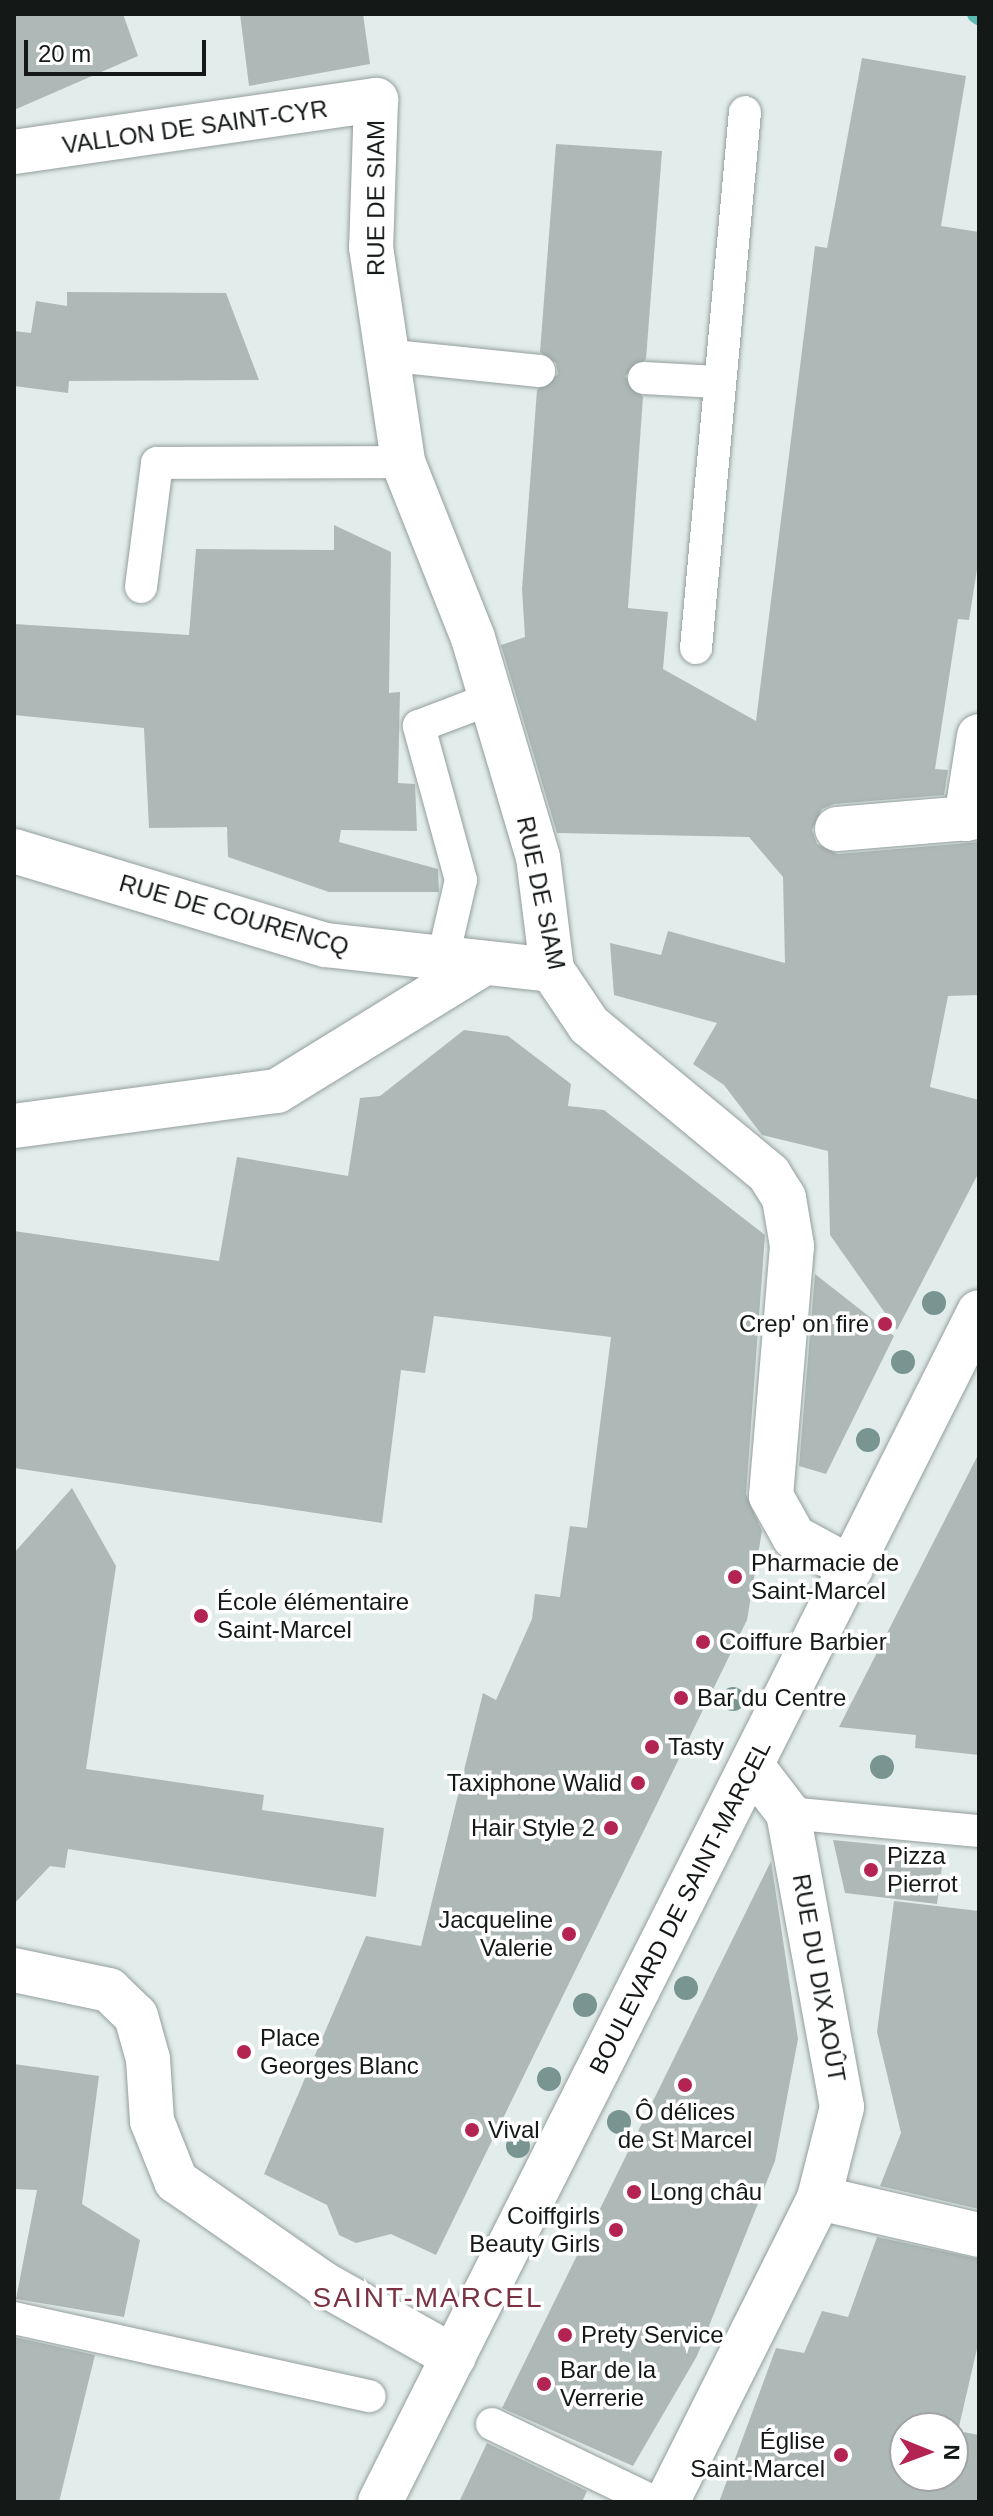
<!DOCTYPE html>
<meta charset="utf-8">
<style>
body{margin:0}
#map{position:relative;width:993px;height:2516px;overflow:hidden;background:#e2edeb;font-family:Arial,sans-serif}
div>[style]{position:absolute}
.stream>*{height:18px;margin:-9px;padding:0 9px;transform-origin:9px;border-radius:9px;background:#5cbbb3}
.building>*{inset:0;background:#aeb9b7}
.roads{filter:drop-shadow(0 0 2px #949e9d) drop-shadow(0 0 2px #949e9d)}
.lane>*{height:32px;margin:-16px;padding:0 16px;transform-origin:16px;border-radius:16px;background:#fff}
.street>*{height:44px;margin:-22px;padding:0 22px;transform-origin:22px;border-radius:22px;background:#fff}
.secondary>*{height:44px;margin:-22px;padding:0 22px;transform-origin:22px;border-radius:22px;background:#fff}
.trees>*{width:24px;height:24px;margin:-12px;border-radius:50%;background:#789592}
.dots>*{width:22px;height:22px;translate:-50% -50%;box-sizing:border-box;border:4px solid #fff;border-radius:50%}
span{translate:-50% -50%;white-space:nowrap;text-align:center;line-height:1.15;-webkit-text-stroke:7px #fff;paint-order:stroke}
.street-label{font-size:24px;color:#141817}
.poi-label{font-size:24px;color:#141817}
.right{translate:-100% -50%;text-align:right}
.left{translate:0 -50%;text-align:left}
.quarter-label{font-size:28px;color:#7a3343;letter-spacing:2px}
.frame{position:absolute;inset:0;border:16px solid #141817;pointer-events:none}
.north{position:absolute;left:889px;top:2412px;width:80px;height:80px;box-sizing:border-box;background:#fff;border:2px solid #a1a3a2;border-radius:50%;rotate:91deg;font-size:22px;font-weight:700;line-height:32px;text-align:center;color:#141817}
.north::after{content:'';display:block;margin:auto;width:28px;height:36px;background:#b42453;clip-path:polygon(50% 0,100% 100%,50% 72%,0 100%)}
.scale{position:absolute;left:24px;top:40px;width:182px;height:36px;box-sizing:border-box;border:4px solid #141817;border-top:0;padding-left:10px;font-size:24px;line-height:28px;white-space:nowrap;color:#141817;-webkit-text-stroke:6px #fff;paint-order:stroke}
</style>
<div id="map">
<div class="stream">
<div style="left:976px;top:14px;width:4px;rotate:34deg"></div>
</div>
<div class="building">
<div style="clip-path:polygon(14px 14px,123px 14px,138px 56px,14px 110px)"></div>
<div style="clip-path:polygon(240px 14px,363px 14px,370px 64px,249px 86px)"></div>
<div style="clip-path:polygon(862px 58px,966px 76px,941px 226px,979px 232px,979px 557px,969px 620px,958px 619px,935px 769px,948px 770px,944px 795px,834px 804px,822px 809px,812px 830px,817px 844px,838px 854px,979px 842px,979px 995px,948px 996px,930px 1087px,979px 1100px,979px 1172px,897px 1330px,830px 1235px,828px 1151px,762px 1135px,724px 1085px,693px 1064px,717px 1023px,614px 995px,610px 943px,661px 955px,668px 931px,785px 963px,783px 877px,749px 837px,557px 833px,501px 645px,525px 637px,522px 589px,537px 390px,558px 374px,556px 363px,540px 352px,556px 144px,662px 151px,646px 359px,625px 376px,643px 397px,628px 608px,668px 612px,663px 669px,756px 721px,815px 246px,827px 248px)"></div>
<div style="clip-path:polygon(67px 292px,226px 293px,259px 380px,69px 381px,68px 393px,14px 386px,14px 331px,31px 333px,36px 301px,67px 306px)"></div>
<div style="clip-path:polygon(334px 525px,391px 552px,389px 693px,400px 692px,398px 783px,415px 784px,417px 831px,341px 830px,339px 842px,438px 869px,439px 892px,329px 892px,228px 857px,227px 827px,149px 828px,144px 728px,14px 715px,14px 624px,189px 635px,196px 549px,334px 550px)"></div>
<div style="clip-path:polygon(464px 1030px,508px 1036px,571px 1084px,568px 1106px,604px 1110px,765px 1235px,746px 1494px,762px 1531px,747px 1620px,436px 2255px,391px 2234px,356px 2243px,339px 2235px,327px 2205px,264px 2174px,366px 1936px,421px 1946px,483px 1693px,496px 1700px,532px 1619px,535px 1594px,560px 1597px,570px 1526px,587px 1528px,611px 1337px,434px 1316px,425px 1373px,401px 1370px,382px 1523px,14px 1468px,14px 1231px,219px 1261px,237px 1157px,348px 1176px,360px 1098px,380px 1096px)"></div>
<div style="clip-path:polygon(815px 1274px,894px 1336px,826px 1474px,799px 1466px)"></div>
<div style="clip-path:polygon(979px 1453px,979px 1755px,915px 1748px,916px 1735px,839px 1727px)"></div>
<div style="clip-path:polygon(72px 1488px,116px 1566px,86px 1769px,264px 1795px,262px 1810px,384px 1828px,376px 1897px,68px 1849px,65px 1868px,50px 1866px,14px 1904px,14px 1553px)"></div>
<div style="clip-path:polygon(833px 1840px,944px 1851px,937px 1904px,845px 1893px)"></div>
<div style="clip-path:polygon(771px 1861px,798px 2039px,775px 2161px,697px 2356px,633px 2466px,502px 2408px)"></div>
<div style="clip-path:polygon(894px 1901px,979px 1911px,979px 2209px,880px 2186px,901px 2133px,877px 2032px)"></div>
<div style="clip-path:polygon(14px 2064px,99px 2076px,82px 2204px,140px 2240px,124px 2317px,16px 2299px,37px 2190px,14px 2189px)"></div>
<div style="clip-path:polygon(evenodd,877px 2237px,979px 2259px,979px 2340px,958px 2431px,979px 2435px,979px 2502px,719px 2502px,776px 2348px,804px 2353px,822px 2311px,848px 2317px,877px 2237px,905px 2428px,953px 2428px,953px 2476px,905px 2476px,905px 2428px)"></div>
<div style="clip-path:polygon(14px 2337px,95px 2355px,59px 2502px,14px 2502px)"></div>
<div style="clip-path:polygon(487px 2443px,587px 2491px,582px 2502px,459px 2502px)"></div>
</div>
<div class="roads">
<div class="lane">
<div style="left:384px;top:355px;width:156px;rotate:5.9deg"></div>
<div style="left:644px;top:378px;width:73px;rotate:3.1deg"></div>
<div style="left:141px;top:587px;width:125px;rotate:-82.6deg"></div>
<div style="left:157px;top:463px;width:246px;rotate:-0.2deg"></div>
<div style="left:696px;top:648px;width:538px;rotate:-84.78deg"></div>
<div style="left:442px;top:962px;width:84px;rotate:-77deg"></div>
<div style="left:461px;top:880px;width:160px;rotate:-105.3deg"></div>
<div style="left:419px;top:726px;width:76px;rotate:-20.8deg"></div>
<div style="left:788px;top:1813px;width:192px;rotate:5.4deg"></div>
<div style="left:14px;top:2318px;width:364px;rotate:12.4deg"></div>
<div style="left:492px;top:2424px;width:180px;rotate:25.7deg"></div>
</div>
<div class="street">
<div style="left:14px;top:152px;width:366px;rotate:-8.2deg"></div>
<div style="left:376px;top:100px;width:147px;rotate:91.9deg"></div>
<div style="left:371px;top:247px;width:217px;rotate:81.5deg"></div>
<div style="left:403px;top:462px;width:189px;rotate:68.3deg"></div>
<div style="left:473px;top:638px;width:228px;rotate:73.5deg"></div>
<div style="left:538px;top:857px;width:114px;rotate:82.9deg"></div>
<div style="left:552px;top:970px;width:66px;rotate:56.1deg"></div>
<div style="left:589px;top:1025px;width:234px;rotate:39.6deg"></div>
<div style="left:769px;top:1174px;width:28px;rotate:58deg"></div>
<div style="left:784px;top:1198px;width:49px;rotate:80.5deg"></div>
<div style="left:792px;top:1246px;width:251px;rotate:94.8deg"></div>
<div style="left:771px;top:1496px;width:47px;rotate:60.7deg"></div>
<div style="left:794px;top:1537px;width:65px;rotate:28.5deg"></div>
<div style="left:966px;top:819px;width:84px;rotate:-81.1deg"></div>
<div style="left:837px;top:829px;width:143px;rotate:-4.8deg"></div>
<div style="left:14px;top:851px;width:326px;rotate:16.8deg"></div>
<div style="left:326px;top:945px;width:227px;rotate:6.3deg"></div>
<div style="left:14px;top:1126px;width:265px;rotate:-7.6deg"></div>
<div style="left:277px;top:1091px;width:236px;rotate:-31.7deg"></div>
<div style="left:14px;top:1970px;width:97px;rotate:11.9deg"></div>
<div style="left:109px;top:1990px;width:37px;rotate:44deg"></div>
<div style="left:136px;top:2016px;width:45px;rotate:74.4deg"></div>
<div style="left:148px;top:2059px;width:62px;rotate:86.3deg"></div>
<div style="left:152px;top:2121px;width:65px;rotate:68.2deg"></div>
<div style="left:176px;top:2181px;width:178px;rotate:34.9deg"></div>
<div style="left:322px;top:2283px;width:151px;rotate:29.3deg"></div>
<div style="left:819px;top:2198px;width:164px;rotate:13deg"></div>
<div style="left:667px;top:2502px;width:340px;rotate:-63.4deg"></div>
<div style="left:819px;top:2198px;width:94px;rotate:-75.8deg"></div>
<div style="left:842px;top:2107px;width:299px;rotate:-100.4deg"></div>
<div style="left:788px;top:1813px;width:59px;rotate:-127.5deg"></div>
</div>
<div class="secondary">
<div style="left:380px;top:2502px;width:1332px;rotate:-63.28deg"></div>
</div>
</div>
<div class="trees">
<div style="left:934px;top:1303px"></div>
<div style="left:903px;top:1362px"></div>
<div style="left:868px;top:1440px"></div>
<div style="left:733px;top:1699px"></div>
<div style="left:882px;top:1767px"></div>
<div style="left:686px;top:1988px"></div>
<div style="left:585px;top:2005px"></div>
<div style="left:549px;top:2079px"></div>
<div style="left:619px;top:2122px"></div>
<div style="left:518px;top:2146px"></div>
</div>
<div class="dots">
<div style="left:885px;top:1324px;background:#b42453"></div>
<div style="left:735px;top:1577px;background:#b42453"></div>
<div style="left:201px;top:1616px;background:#b42453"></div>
<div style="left:703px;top:1642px;background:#b42453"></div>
<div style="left:681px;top:1698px;background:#b42453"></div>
<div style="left:652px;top:1747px;background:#b42453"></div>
<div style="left:638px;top:1783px;background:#b42453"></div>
<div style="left:611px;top:1828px;background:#b42453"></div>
<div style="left:871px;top:1870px;background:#b42453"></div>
<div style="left:569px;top:1934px;background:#b42453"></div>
<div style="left:244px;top:2052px;background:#b42453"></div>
<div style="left:685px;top:2085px;background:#b42453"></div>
<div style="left:472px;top:2130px;background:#b42453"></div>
<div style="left:634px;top:2192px;background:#b42453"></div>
<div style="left:616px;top:2230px;background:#b42453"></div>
<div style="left:565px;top:2335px;background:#b42453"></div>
<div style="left:544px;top:2384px;background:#b42453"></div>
<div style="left:841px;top:2455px;background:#b42453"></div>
</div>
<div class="street-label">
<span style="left:195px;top:127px;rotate:-8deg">VALLON DE SAINT-CYR</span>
<span style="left:376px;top:198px;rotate:-90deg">RUE DE SIAM</span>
<span style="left:541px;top:893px;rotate:78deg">RUE DE SIAM</span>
<span style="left:234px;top:915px;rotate:16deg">RUE DE COURENCQ</span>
<span style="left:680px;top:1907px;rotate:-63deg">BOULEVARD DE SAINT-MARCEL</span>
<span style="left:819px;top:1978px;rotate:80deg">RUE DU DIX AOÛT</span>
</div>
<div class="poi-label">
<span class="right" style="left:869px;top:1324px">Crep' on fire</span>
<span class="left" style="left:751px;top:1577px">Pharmacie de<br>Saint-Marcel</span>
<span class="left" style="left:217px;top:1616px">École élémentaire<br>Saint-Marcel</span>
<span class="left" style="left:719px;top:1642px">Coiffure Barbier</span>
<span class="left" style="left:697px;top:1698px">Bar du Centre</span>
<span class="left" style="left:668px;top:1747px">Tasty</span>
<span class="right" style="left:622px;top:1783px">Taxiphone Walid</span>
<span class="right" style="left:595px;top:1828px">Hair Style 2</span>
<span class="left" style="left:887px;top:1870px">Pizza<br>Pierrot</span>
<span class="right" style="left:553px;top:1934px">Jacqueline<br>Valerie</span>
<span class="left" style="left:260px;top:2052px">Place<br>Georges Blanc</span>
<span style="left:685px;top:2126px">Ô délices<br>de St Marcel</span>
<span class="left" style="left:488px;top:2130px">Vival</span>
<span class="left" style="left:650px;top:2192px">Long châu</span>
<span class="right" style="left:600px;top:2230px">Coiffgirls<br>Beauty Girls</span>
<span class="left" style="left:581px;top:2335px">Prety Service</span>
<span class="left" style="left:560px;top:2384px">Bar de la<br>Verrerie</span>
<span class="right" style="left:825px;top:2455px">Église<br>Saint-Marcel</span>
</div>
<div class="quarter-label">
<span style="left:428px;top:2298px">SAINT-MARCEL</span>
</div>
<div class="frame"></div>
<div class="north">N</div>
<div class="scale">20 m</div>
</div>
